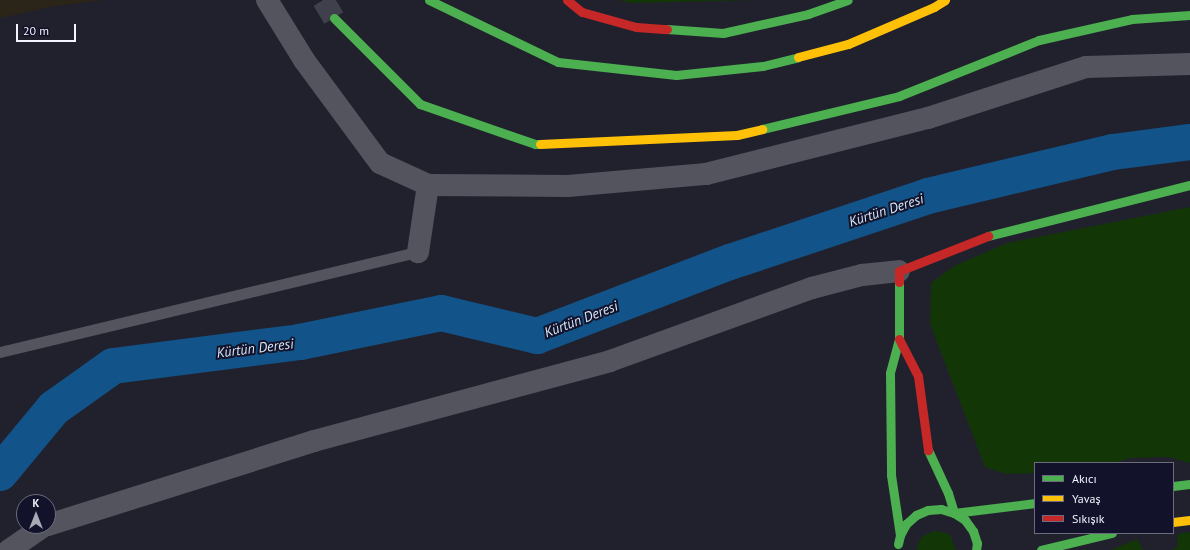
<!DOCTYPE html>
<meta charset="utf-8">
<style>
body{margin:0}
#map{position:relative;width:1190px;height:550px;overflow:hidden;background:#21212e;font-family:"PT Sans",sans-serif}
div>[style]{position:absolute}
.industrial>*{inset:0;background:#2b2418}
.green>*{inset:0;background:#123606}
.river>*{height:36px;margin:-18px;padding:0 18px;transform-origin:18px;border-radius:18px;background:#125489}
.highway-tunnel>*{height:22px;margin-top:-11px;transform-origin:0;background:repeating-linear-gradient(90deg,#40404d 0 22px,transparent 0 33px)}
.lane>*{height:11px;margin:-5.5px;padding:0 5.5px;transform-origin:5.5px;border-radius:5.5px;background:#54545e}
.street>*{height:22px;margin:-11px;padding:0 11px;transform-origin:11px;border-radius:11px;background:#54545e}
.fast>*{height:9px;margin:-4.5px;padding:0 4.5px;transform-origin:4.5px;border-radius:4.5px;background:#4caf50}
.slow>*{height:9px;margin:-4.5px;padding:0 4.5px;transform-origin:4.5px;border-radius:4.5px;background:#ffc107}
.jam>*{height:9px;margin:-4.5px;padding:0 4.5px;transform-origin:4.5px;border-radius:4.5px;background:#c62828}
span{translate:-50% -50%;white-space:nowrap;text-align:center;line-height:1.15;-webkit-text-stroke:4px #12122a;paint-order:stroke}
.water-label{font-size:14px;color:#d6e7f7;font-style:italic}
.legend{position:absolute;left:1034px;top:462px;width:140px;height:72px;box-sizing:border-box;background:#12122a;border:1px solid #6c6c7e;margin:0;padding:5px 7px;list-style:none;font-size:12px;color:#f2f3fd}
.legend li{display:flex;align-items:center;gap:8px;height:20px}
.legend b{width:20px;border:1px solid #6c6c7e}
.north{position:absolute;left:16px;top:494px;width:40px;height:40px;box-sizing:border-box;background:#12122a;border:1px solid #6c6c7e;border-radius:50%;rotate:0deg;font-size:11px;font-weight:700;line-height:16px;text-align:center;color:#f2f3fd}
.north::after{content:'';display:block;margin:auto;width:14px;height:18px;background:#a9aab5;clip-path:polygon(50% 0,100% 100%,50% 72%,0 100%)}
.scale{position:absolute;left:16px;top:24px;width:60px;height:18px;box-sizing:border-box;border:2px solid #f2f3fd;border-top:0;padding-left:5px;font-size:12px;line-height:14px;white-space:nowrap;color:#f2f3fd;-webkit-text-stroke:3px #12122a;paint-order:stroke}
</style>
<div id="map">
<div class="industrial">
<div style="clip-path:polygon(0 0,105px 0,56px 6px,0 18px)"></div>
</div>
<div class="green">
<div style="clip-path:polygon(619px 0,756px 0,632px 3px)"></div>
<div style="clip-path:polygon(1190px 207px,1190px 463px,1168px 457px,1129px 458px,1116px 463px,1035px 463px,1035px 473px,1006px 474px,985px 467px,930px 324px,931px 283px,954px 266px,1007px 243px)"></div>
<div style="clip-path:polygon(934px 531px,947px 533px,951px 537px,956px 550px,917px 550px,919px 541px,923px 536px)"></div>
<div style="clip-path:polygon(1190px 532px,1190px 550px,1171px 550px,1177px 548px,1178px 534px)"></div>
<div style="clip-path:polygon(1137px 539px,1143px 550px,1111px 550px)"></div>
</div>
<div class="river">
<div style="left:0;top:473px;width:85px;rotate:-50.3deg"></div>
<div style="left:54px;top:408px;width:72px;rotate:-35.4deg"></div>
<div style="left:113px;top:366px;width:189px;rotate:-7.3deg"></div>
<div style="left:300px;top:342px;width:144px;rotate:-11.6deg"></div>
<div style="left:441px;top:313px;width:99px;rotate:13.5deg"></div>
<div style="left:537px;top:336px;width:207px;rotate:-21deg"></div>
<div style="left:730px;top:262px;width:209px;rotate:-18.4deg"></div>
<div style="left:928px;top:196px;width:190px;rotate:-13.4deg"></div>
<div style="left:1113px;top:152px;width:78px;rotate:-7.4deg"></div>
</div>
<div class="highway-tunnel">
<div style="left:323px;top:0;width:21px;rotate:59deg"></div>
</div>
<div class="lane">
<div style="left:0;top:352px;width:430px;rotate:-13.5deg"></div>
</div>
<div class="street">
<div style="left:267px;top:0;width:70px;rotate:58.3deg"></div>
<div style="left:304px;top:60px;width:128px;rotate:53.6deg"></div>
<div style="left:380px;top:163px;width:53px;rotate:24.6deg"></div>
<div style="left:428px;top:185px;width:68px;rotate:98.5deg"></div>
<div style="left:428px;top:185px;width:140px;rotate:0.4deg"></div>
<div style="left:568px;top:186px;width:139px;rotate:-5deg"></div>
<div style="left:706px;top:174px;width:229px;rotate:-14.2deg"></div>
<div style="left:928px;top:118px;width:166px;rotate:-17.9deg"></div>
<div style="left:1086px;top:67px;width:104px;rotate:-1.7deg"></div>
<div style="left:48px;top:525px;width:279px;rotate:-17.5deg"></div>
<div style="left:314px;top:441px;width:307px;rotate:-15.1deg"></div>
<div style="left:610px;top:361px;width:215px;rotate:-19.9deg"></div>
<div style="left:812px;top:288px;width:52px;rotate:-14.6deg"></div>
<div style="left:862px;top:275px;width:37px;rotate:-6deg"></div>
<div style="left:9px;top:550px;width:42px;rotate:-34.4deg"></div>
</div>
<div class="fast">
<div style="left:429px;top:0;width:143px;rotate:25.7deg"></div>
<div style="left:558px;top:62px;width:119px;rotate:6.3deg"></div>
<div style="left:676px;top:75px;width:87px;rotate:-5.9deg"></div>
<div style="left:763px;top:66px;width:36px;rotate:-14deg"></div>
<div style="left:334px;top:18px;width:122px;rotate:45deg"></div>
<div style="left:420px;top:104px;width:122px;rotate:19.2deg"></div>
<div style="left:535px;top:144px;width:5px"></div>
<div style="left:667px;top:29px;width:56px;rotate:4.1deg"></div>
<div style="left:723px;top:33px;width:87px;rotate:-12.6deg"></div>
<div style="left:808px;top:14px;width:42px;rotate:-19.3deg"></div>
<div style="left:762px;top:129px;width:141px;rotate:-13.5deg"></div>
<div style="left:899px;top:96px;width:151px;rotate:-21.8deg"></div>
<div style="left:1039px;top:40px;width:95px;rotate:-12.7deg"></div>
<div style="left:1132px;top:19px;width:58px;rotate:-3.9deg"></div>
<div style="left:988px;top:236px;width:208px;rotate:-14.2deg"></div>
<div style="left:899px;top:282px;width:57px;rotate:90deg"></div>
<div style="left:899px;top:339px;width:35px;rotate:105deg"></div>
<div style="left:890px;top:373px;width:102px;rotate:89.4deg"></div>
<div style="left:891px;top:475px;width:61px;rotate:81.5deg"></div>
<div style="left:928px;top:450px;width:47px;rotate:65.1deg"></div>
<div style="left:948px;top:493px;width:21px;rotate:73deg"></div>
<div style="left:954px;top:513px;width:82px;rotate:-7deg"></div>
<div style="left:1173px;top:486px;width:17px;rotate:-7deg"></div>
<div style="left:898px;top:544px;width:9px;rotate:-77deg"></div>
<div style="left:900px;top:535px;width:13px;rotate:-61deg"></div>
<div style="left:906px;top:524px;width:13px;rotate:-42deg"></div>
<div style="left:916px;top:515px;width:13px;rotate:-23deg"></div>
<div style="left:928px;top:510px;width:13px;rotate:-4deg"></div>
<div style="left:941px;top:509px;width:14px;rotate:17deg"></div>
<div style="left:954px;top:513px;width:13px;rotate:32deg"></div>
<div style="left:965px;top:520px;width:14px;rotate:54deg"></div>
<div style="left:973px;top:531px;width:13px;rotate:72deg"></div>
<div style="left:977px;top:543px;width:7px;rotate:98deg"></div>
<div style="left:1041px;top:550px;width:73px;rotate:-13.5deg"></div>
</div>
<div class="slow">
<div style="left:798px;top:57px;width:52px;rotate:-14.6deg"></div>
<div style="left:848px;top:44px;width:94px;rotate:-23.3deg"></div>
<div style="left:934px;top:7px;width:13px;rotate:-32deg"></div>
<div style="left:540px;top:144px;width:197px;rotate:-2.6deg"></div>
<div style="left:737px;top:135px;width:26px;rotate:-13deg"></div>
<div style="left:1173px;top:522px;width:17px;rotate:-7deg"></div>
</div>
<div class="jam">
<div style="left:567px;top:0;width:19px;rotate:39deg"></div>
<div style="left:582px;top:12px;width:56px;rotate:15.5deg"></div>
<div style="left:636px;top:27px;width:31px;rotate:4deg"></div>
<div style="left:899px;top:282px;width:11px;rotate:-90deg"></div>
<div style="left:899px;top:271px;width:96px;rotate:-21.5deg"></div>
<div style="left:899px;top:339px;width:42px;rotate:62.8deg"></div>
<div style="left:918px;top:376px;width:75px;rotate:82.3deg"></div>
</div>
<div class="water-label">
<span style="left:886px;top:210px;rotate:-18deg">Kürtün Deresi</span>
<span style="left:581px;top:319px;rotate:-21deg">Kürtün Deresi</span>
<span style="left:255px;top:348px;rotate:-7deg">Kürtün Deresi</span>
</div>
<ul class="legend">
<li><b style="height:5px;background:#4caf50"></b>Akıcı</li>
<li><b style="height:5px;background:#ffc107"></b>Yavaş</li>
<li><b style="height:5px;background:#c62828"></b>Sıkışık</li>
</ul>
<div class="north">K</div>
<div class="scale">20 m</div>
</div>
